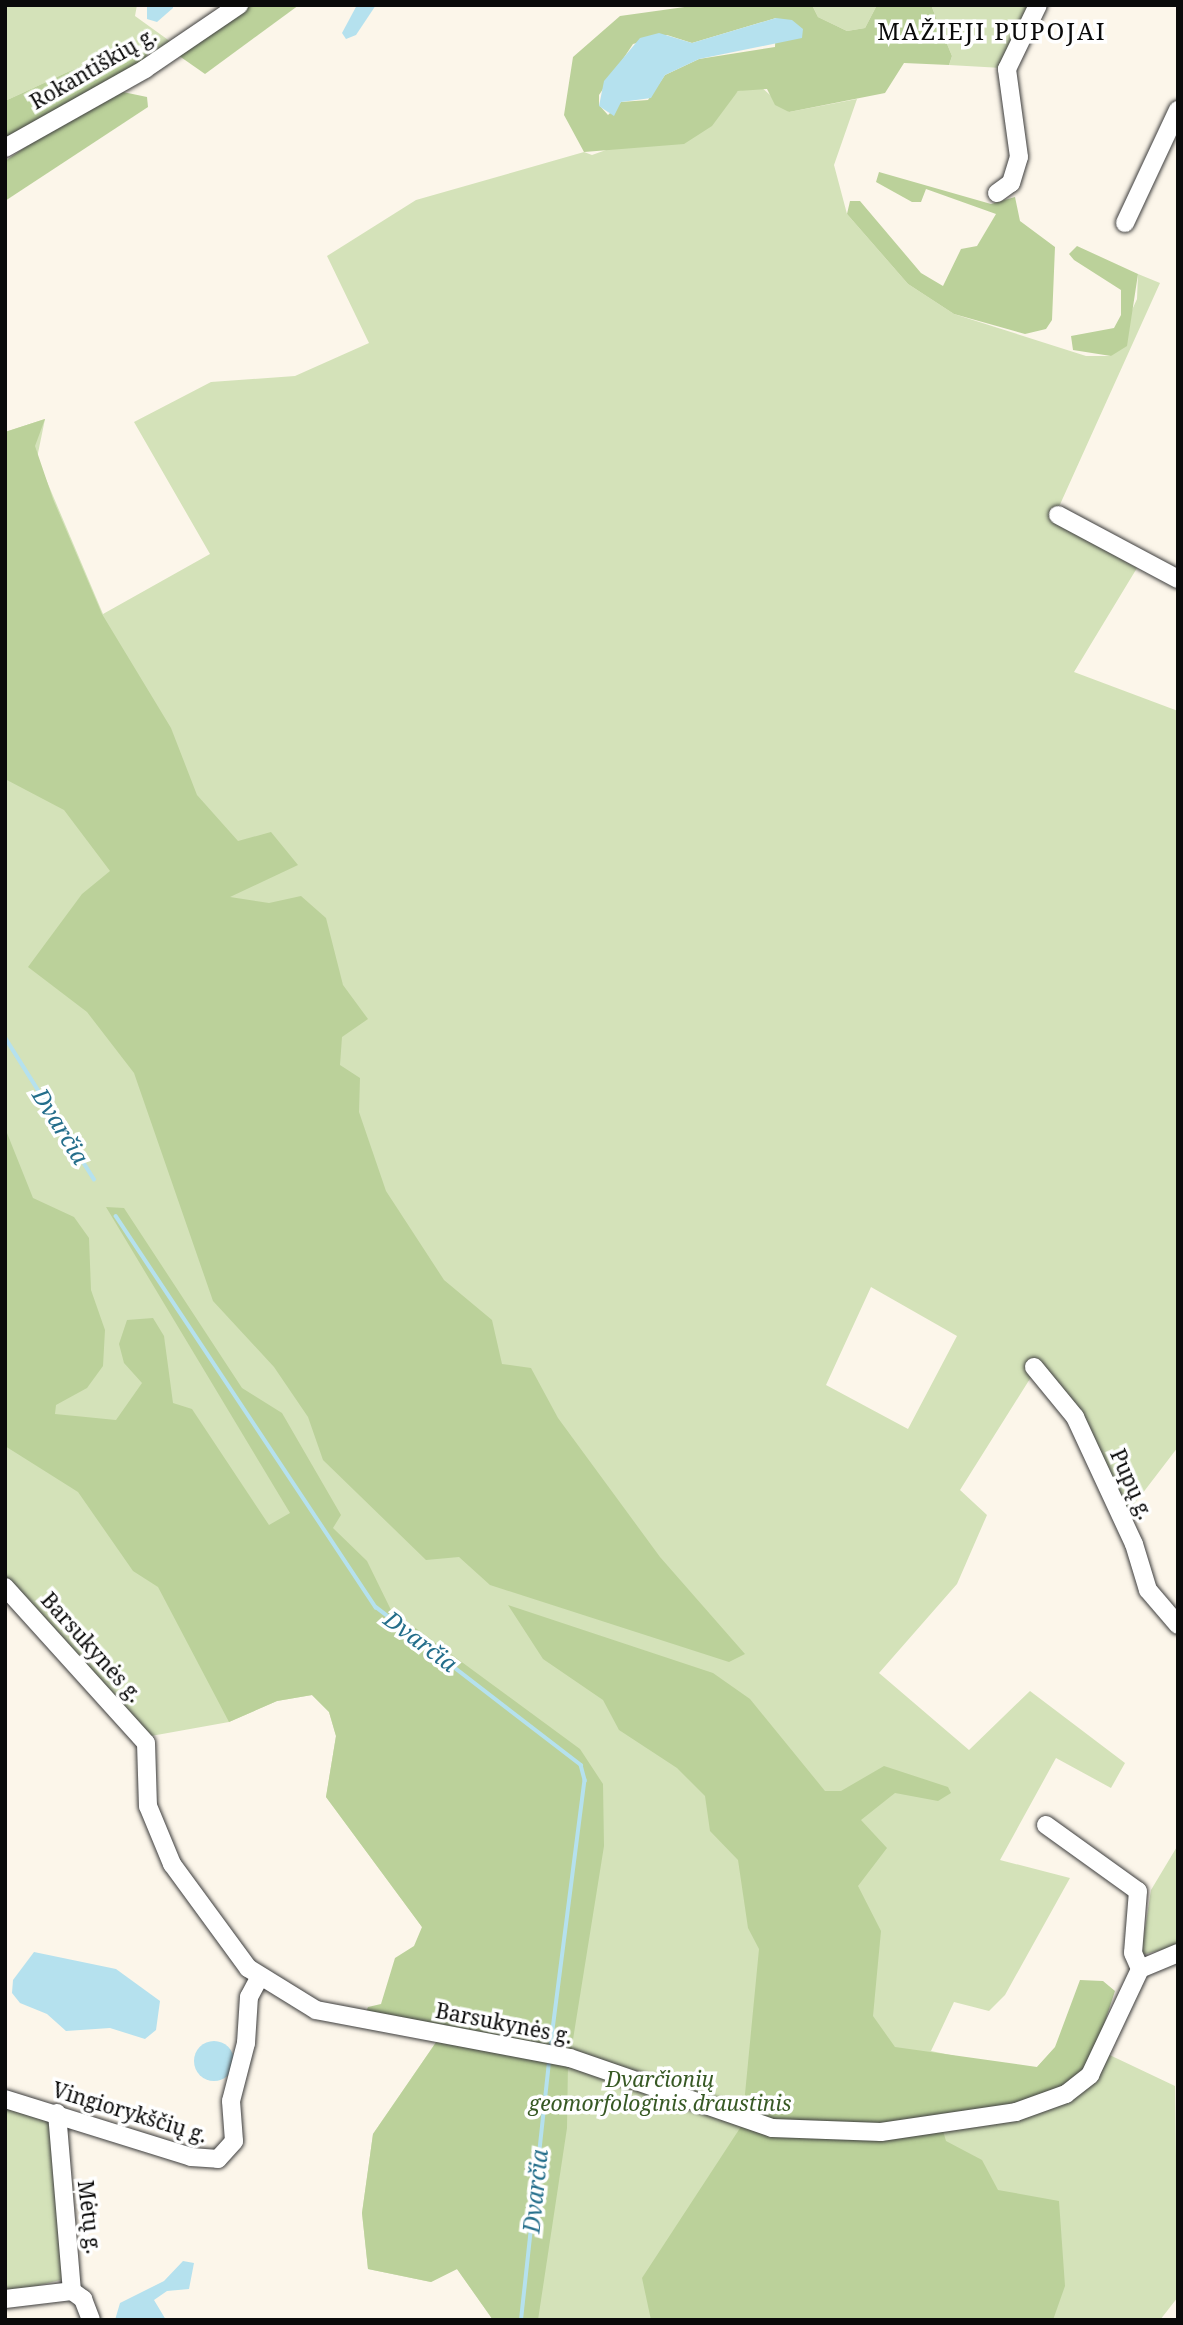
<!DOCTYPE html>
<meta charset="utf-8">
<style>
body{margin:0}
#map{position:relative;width:1183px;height:2325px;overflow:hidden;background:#fcf6ea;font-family:"Noto Serif",serif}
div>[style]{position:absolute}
.green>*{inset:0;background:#d4e2b9}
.forest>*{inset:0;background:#bbd19a}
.water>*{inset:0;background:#b5e1ee}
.round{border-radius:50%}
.stream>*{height:3.5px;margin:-1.75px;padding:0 1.75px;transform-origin:1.75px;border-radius:1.75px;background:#b5e1ee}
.roads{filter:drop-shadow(0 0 2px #3d3d3d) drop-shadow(0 0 2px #3d3d3d)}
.minor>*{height:18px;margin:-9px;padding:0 9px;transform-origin:9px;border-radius:9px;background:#fff}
span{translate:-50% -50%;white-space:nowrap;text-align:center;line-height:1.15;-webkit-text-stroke:7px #fff;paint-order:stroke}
.street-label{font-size:21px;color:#0a0a0a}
.park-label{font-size:21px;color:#375924;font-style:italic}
.water-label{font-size:23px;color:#246e8b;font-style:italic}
.quarter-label{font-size:24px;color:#0a0a0a;letter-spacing:2px}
.frame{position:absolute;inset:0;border:7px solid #0a0a0a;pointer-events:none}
</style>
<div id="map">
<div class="green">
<div style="clip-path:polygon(5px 5px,137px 5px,135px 16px,171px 42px,149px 57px,149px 48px,111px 52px,5px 101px)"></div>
<div style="clip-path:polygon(812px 5px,877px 5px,865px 28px,847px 31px,818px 17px)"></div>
<div style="clip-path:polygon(931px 5px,1030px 5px,1002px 68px,949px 65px,952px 56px)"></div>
<div style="clip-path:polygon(evenodd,760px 86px,789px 112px,857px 99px,834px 165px,847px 214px,908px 284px,954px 314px,1086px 356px,1111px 356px,1137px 299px,1138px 274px,1160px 283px,1053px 520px,1137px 568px,1074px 672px,1178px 711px,1178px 1447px,1129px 1511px,1068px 1400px,1038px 1366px,960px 1490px,987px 1515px,957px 1584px,879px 1673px,969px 1750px,1030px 1691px,1125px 1763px,1111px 1788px,1056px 1758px,1000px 1860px,1070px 1878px,1005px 1995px,989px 2011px,954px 2002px,931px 2051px,1019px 2069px,1037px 2067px,1055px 2048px,1097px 2049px,1175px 2086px,1178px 2297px,1160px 2320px,493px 2320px,457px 2269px,431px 2282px,368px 2269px,362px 2213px,373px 2134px,439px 2038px,422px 1927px,326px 1797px,336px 1736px,329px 1712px,312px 1695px,277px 1701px,229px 1722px,151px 1736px,5px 1579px,5px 432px,45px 419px,37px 458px,103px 614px,210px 554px,134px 422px,211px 382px,295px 376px,369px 343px,327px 256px,416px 200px,584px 152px,592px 155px,721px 109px,738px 91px,760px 86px,871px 1287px,957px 1336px,908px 1429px,826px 1385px,871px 1287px)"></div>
<div style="clip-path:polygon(1178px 1845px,1178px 1946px,1141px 1955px,1151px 1890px)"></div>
<div style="clip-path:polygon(5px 2104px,64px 2121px,64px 2279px,5px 2294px)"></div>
</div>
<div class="forest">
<div style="clip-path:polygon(247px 5px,299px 5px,205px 74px,175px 53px)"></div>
<div style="clip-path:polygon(evenodd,699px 5px,812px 5px,818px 17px,847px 31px,865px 28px,877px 5px,931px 5px,952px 56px,949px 65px,904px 63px,885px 93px,789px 112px,775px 105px,767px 89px,738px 91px,712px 126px,684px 144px,584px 152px,564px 115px,573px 57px,620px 16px,699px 5px,776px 18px,775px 47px,699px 59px,665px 75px,648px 100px,621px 102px,608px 115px,599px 105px,599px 95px,633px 44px,667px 35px,692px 43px,776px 18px)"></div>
<div style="clip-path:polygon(150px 48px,144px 61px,5px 138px,5px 101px,111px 52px)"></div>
<div style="clip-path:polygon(123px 92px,147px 97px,148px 107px,5px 201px,5px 161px,76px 113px)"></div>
<div style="clip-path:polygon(879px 172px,991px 204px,1015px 197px,1020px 221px,1055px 247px,1052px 320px,1046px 329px,1025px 334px,954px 314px,908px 284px,847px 214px,850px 201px,860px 201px,921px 273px,943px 286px,961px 249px,977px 246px,996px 214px,926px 189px,921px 202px,912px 202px,876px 182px)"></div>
<div style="clip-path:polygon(1077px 246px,1138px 274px,1127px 346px,1111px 356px,1073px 350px,1071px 336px,1114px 328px,1121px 315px,1121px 290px,1074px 260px,1069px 254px)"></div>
<div style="clip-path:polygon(45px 419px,35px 446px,53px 499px,102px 614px,171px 728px,197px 795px,238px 841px,271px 832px,298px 865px,230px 897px,269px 903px,301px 896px,326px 918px,343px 985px,368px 1019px,342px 1037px,340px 1065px,360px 1078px,359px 1112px,386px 1191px,444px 1280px,492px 1320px,502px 1364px,531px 1368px,558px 1418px,660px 1557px,745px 1654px,729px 1662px,490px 1585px,459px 1557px,426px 1560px,323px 1460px,308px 1417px,274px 1367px,213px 1301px,134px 1073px,87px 1012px,28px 967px,82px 894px,110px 871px,64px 810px,5px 779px,5px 432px)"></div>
<div style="clip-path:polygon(5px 1128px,33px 1198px,74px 1217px,89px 1238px,91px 1290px,105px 1330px,103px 1366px,87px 1388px,56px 1405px,55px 1414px,116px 1420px,142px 1383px,124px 1363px,119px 1344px,127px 1320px,153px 1318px,164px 1336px,173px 1403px,192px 1409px,269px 1525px,290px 1513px,106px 1207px,124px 1208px,242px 1388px,282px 1413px,341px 1515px,333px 1528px,367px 1561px,391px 1610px,580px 1749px,603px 1784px,604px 1846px,571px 2052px,364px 2017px,368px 2007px,381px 2004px,395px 1958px,414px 1946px,422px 1927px,326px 1797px,336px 1736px,329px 1712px,312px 1695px,277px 1701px,229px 1722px,158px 1587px,133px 1571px,78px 1492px,5px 1446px)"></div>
<div style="clip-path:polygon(508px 1605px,713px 1673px,750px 1699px,825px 1791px,841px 1791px,884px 1766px,948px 1787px,951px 1793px,938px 1801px,895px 1793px,861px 1820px,887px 1848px,858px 1886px,881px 1931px,873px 2016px,895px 2047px,1037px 2067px,1055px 2047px,1080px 1980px,1103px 1981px,1115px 1991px,1091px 2064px,1069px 2086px,1001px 2110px,938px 2114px,946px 2141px,982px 2160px,998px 2190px,1059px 2201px,1065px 2286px,1053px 2320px,651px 2320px,642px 2278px,742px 2125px,759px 1949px,748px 1928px,738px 1860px,710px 1831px,705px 1796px,677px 1768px,619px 1730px,603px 1700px,543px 1659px)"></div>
<div style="clip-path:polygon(439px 2038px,568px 2062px,567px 2128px,538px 2320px,493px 2320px,457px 2269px,431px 2282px,368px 2269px,362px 2213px,373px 2134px)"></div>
</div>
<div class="water">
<div style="clip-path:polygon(147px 5px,173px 5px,173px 8px,157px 22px,147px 19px)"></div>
<div style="clip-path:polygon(357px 5px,376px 5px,356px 35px,346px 39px,342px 33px)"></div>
<div style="clip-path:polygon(776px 18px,792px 20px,803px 29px,802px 38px,699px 59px,665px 75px,651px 98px,621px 102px,614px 116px,599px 106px,604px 81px,640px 38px,659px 33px,692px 43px)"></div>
<div style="clip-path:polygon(34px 1952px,116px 1969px,160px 2001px,156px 2030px,145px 2039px,110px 2028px,66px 2031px,47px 2014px,20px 2003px,12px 1993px,13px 1980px)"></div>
<div class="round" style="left:194px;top:2041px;width:40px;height:40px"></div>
<div style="clip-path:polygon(183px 2261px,194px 2263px,189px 2289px,167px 2291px,154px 2300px,166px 2320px,115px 2320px,120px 2303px,164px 2281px)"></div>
</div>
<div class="stream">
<div style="left:5px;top:1037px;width:168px;rotate:57.9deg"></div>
<div style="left:116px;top:1216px;width:470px;rotate:56.4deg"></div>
<div style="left:376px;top:1607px;width:259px;rotate:37.6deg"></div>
<div style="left:581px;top:1765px;width:16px;rotate:75deg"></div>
<div style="left:585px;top:1780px;width:266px;rotate:97.3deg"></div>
<div style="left:521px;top:2320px;width:260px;rotate:-83.8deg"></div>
</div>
<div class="roads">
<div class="minor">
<div style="left:5px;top:148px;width:161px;rotate:-29.4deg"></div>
<div style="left:145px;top:69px;width:114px;rotate:-34.2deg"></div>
<div style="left:997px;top:193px;width:17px;rotate:-36deg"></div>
<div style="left:1011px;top:183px;width:27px;rotate:-73deg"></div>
<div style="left:1019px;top:157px;width:89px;rotate:-97.8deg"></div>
<div style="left:1007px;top:69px;width:71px;rotate:-64.2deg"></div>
<div style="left:1125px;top:223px;width:125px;rotate:-64.9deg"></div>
<div style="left:1058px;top:515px;width:136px;rotate:28.1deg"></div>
<div style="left:1034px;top:1367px;width:65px;rotate:50.6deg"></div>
<div style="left:1075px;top:1417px;width:140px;rotate:65.1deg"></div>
<div style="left:1134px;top:1544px;width:48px;rotate:73.1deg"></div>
<div style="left:1148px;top:1590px;width:46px;rotate:49.4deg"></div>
<div style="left:5px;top:1587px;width:210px;rotate:47.9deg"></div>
<div style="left:146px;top:1743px;width:63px;rotate:88.2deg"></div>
<div style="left:148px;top:1806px;width:63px;rotate:67.5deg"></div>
<div style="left:172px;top:1864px;width:129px;rotate:53.8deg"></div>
<div style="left:248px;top:1968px;width:80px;rotate:31.7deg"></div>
<div style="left:316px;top:2010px;width:258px;rotate:10.7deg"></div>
<div style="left:570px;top:2058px;width:214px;rotate:19.1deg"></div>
<div style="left:772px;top:2128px;width:109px;rotate:2.1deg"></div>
<div style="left:881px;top:2132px;width:136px;rotate:-8.4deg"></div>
<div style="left:1016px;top:2112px;width:53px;rotate:-19.8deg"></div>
<div style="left:1066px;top:2094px;width:31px;rotate:-38deg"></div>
<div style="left:1090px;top:2075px;width:117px;rotate:-64.7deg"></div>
<div style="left:1140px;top:1969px;width:41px;rotate:-22.8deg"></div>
<div style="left:1046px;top:1825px;width:113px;rotate:35.7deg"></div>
<div style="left:1138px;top:1891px;width:62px;rotate:94.6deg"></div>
<div style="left:1133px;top:1953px;width:17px;rotate:66deg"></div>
<div style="left:5px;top:2099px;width:195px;rotate:17.3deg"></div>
<div style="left:191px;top:2157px;width:27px;rotate:4deg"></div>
<div style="left:218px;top:2159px;width:24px;rotate:-48deg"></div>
<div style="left:234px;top:2141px;width:40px;rotate:-94.3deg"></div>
<div style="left:231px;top:2101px;width:60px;rotate:-75.5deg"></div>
<div style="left:246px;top:2043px;width:46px;rotate:-86.3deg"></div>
<div style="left:249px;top:1997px;width:21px;rotate:-62deg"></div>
<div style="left:57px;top:2113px;width:179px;rotate:85.2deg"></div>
<div style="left:5px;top:2299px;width:67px;rotate:-6.8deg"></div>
<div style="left:72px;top:2291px;width:14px;rotate:36deg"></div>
<div style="left:83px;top:2299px;width:22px;rotate:69deg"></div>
</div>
</div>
<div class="street-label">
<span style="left:93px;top:68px;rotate:-30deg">Rokantiškių g.</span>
<span style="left:1132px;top:1484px;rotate:66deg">Pupų g.</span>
<span style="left:92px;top:1647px;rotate:48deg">Barsukynės g.</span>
<span style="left:504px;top:2023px;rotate:11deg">Barsukynės g.</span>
<span style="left:130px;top:2112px;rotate:17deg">Vingiorykščių g.</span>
<span style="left:90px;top:2217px;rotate:83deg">Mėtų g.</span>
</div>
<div class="park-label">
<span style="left:660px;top:2091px">Dvarčionių<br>geomorfologinis draustinis</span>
</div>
<div class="water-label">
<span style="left:61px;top:1126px;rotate:58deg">Dvarčia</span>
<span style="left:421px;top:1641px;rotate:37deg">Dvarčia</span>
<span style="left:535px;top:2191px;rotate:-84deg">Dvarčia</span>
</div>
<div class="quarter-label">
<span style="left:992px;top:31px">MAŽIEJI PUPOJAI</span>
</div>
<div class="frame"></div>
</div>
